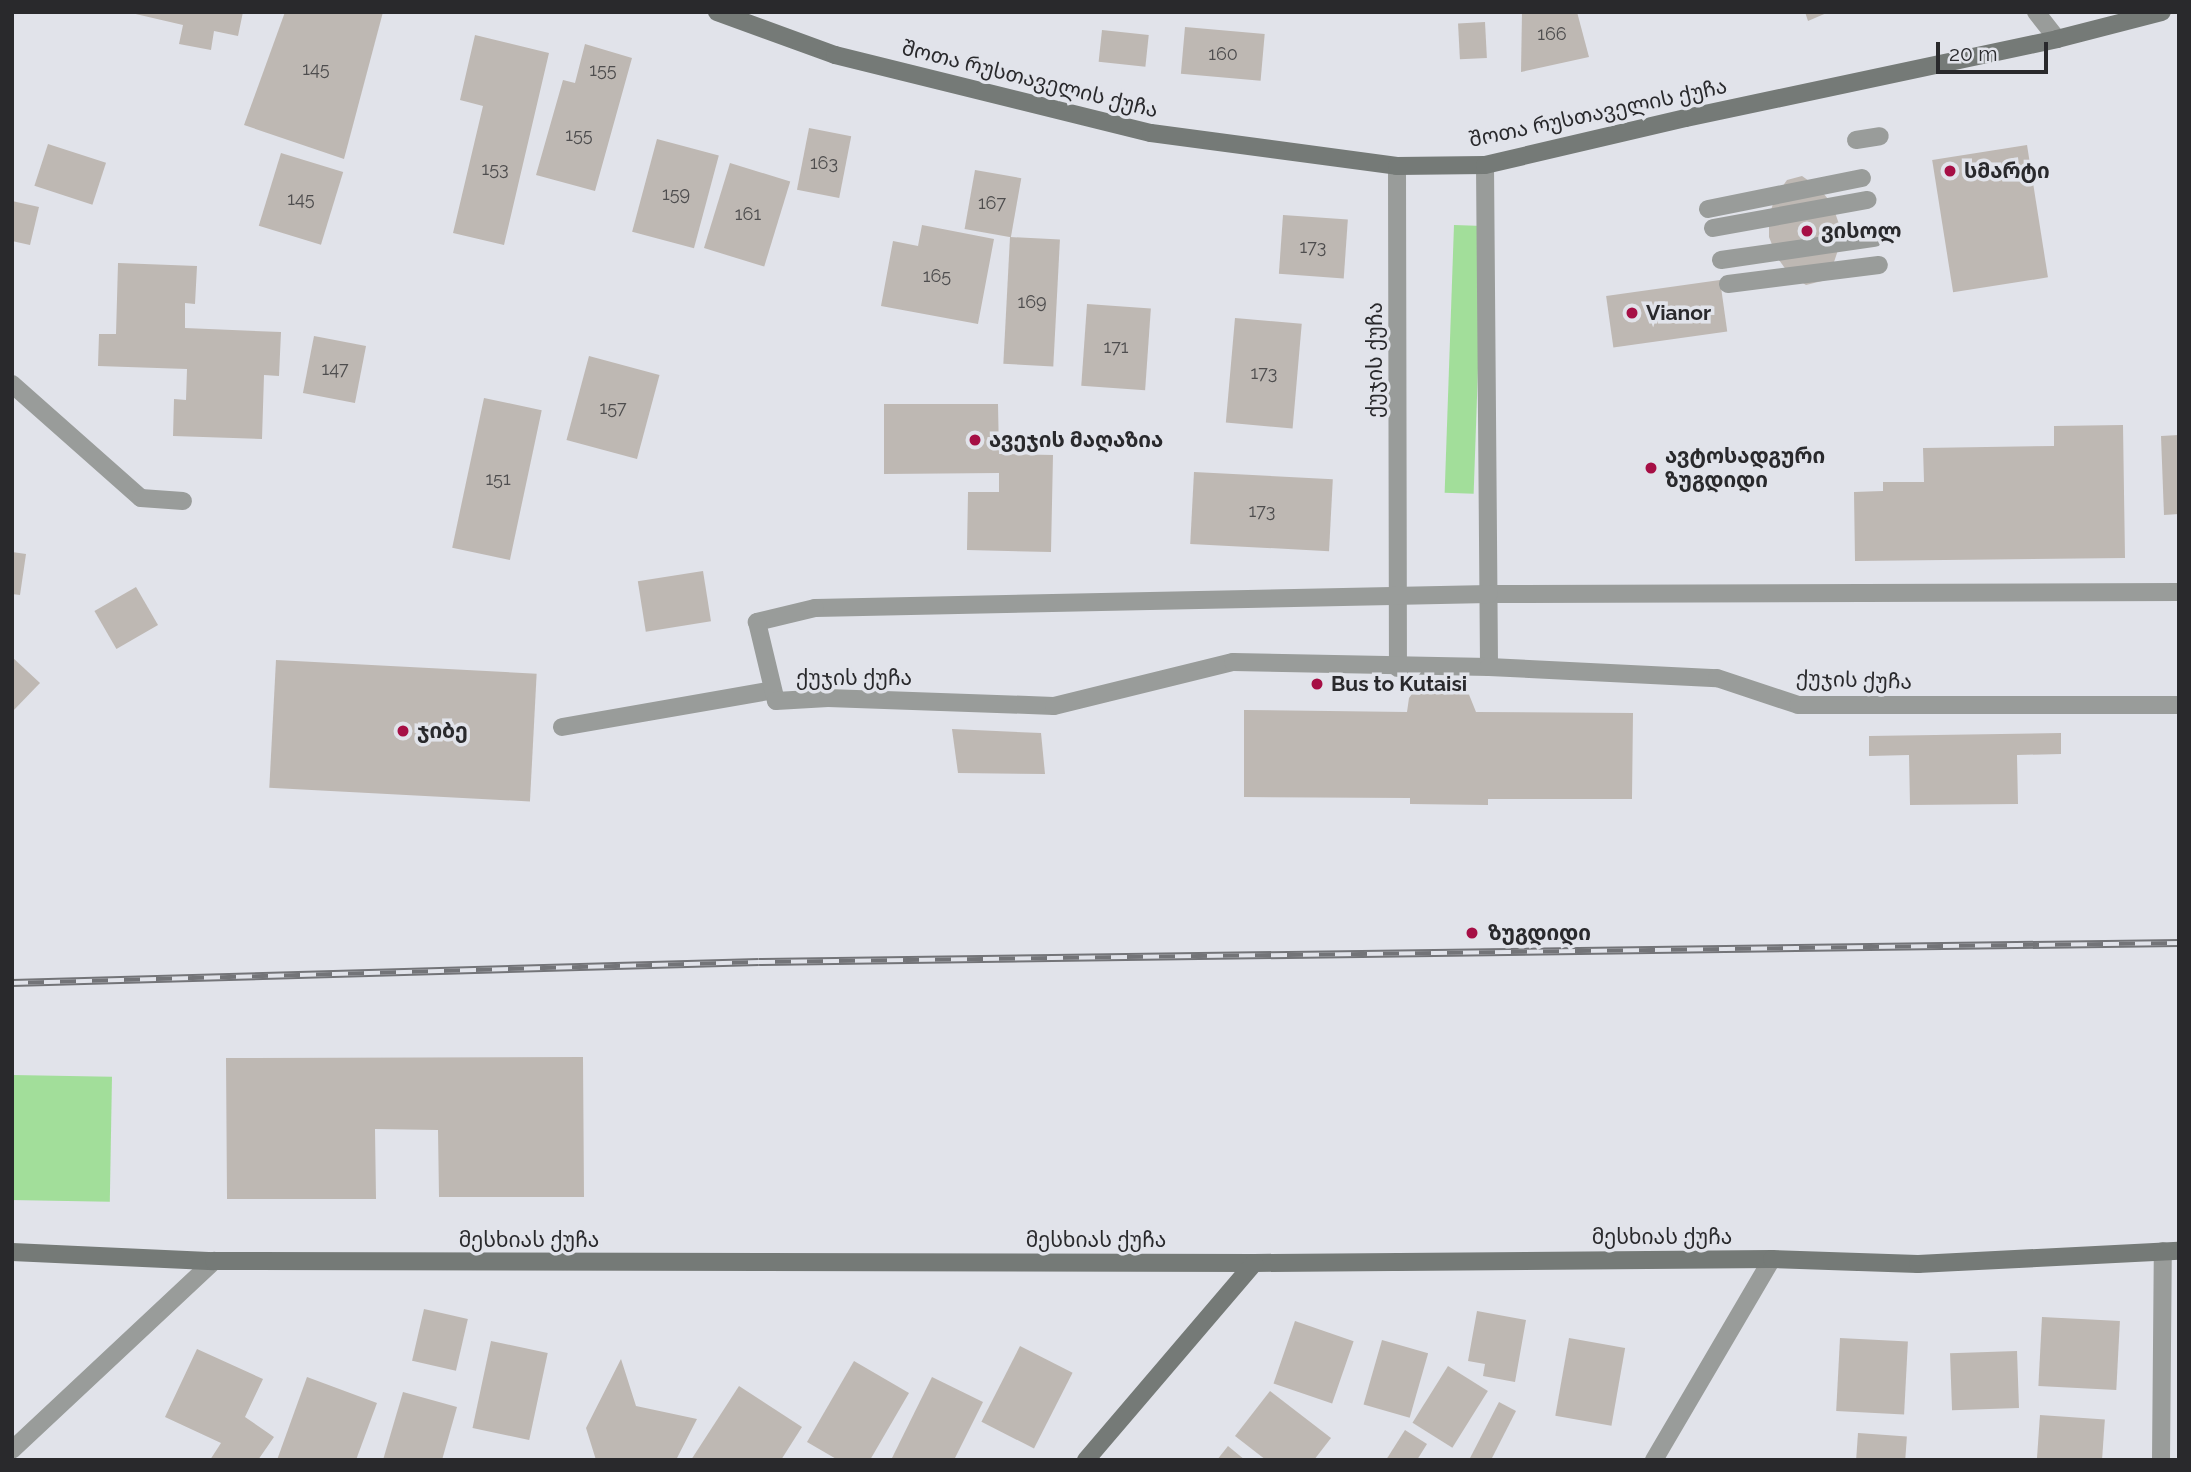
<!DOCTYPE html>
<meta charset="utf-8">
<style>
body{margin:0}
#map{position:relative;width:2191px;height:1472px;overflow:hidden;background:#e1e3ea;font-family:Raleway,"Noto Sans Georgian",sans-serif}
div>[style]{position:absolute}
.green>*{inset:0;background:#a2de9a;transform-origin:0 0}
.building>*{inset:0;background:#beb8b3;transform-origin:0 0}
.lane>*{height:18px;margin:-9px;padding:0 9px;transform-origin:9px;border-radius:9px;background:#999c9a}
.street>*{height:18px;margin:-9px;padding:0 9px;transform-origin:9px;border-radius:9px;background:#999c9a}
.secondary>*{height:18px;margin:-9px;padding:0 9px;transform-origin:9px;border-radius:9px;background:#757a77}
.rail>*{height:8px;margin-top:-4px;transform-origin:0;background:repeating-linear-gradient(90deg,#e1e3ea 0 16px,#737478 0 32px);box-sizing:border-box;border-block:2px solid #737478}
.dots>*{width:19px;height:19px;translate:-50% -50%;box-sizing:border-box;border:4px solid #e1e3ea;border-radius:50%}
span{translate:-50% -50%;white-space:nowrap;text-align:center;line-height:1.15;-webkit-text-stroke:7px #e1e3ea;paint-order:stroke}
.number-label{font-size:18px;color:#4e4d4e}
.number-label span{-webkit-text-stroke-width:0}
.street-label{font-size:21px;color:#29292c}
.poi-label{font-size:21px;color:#29292c;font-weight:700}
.left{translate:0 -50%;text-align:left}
.frame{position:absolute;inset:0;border:14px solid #29292c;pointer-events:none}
.scale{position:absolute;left:1936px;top:42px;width:112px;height:32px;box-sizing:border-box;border:4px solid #29292c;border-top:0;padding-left:9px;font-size:21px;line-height:24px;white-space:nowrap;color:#29292c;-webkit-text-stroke:5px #e1e3ea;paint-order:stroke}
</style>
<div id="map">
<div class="green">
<div style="left:1454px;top:225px;width:29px;height:268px;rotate:2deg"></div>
<div style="left:12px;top:1075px;width:100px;height:125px;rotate:1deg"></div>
</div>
<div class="building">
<div style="clip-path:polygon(127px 12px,243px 12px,238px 36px,214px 31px,211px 50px,179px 44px,183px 25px)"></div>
<div style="clip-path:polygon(285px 12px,383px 12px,344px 159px,244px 125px)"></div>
<div style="clip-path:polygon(1522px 12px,1577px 12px,1589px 57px,1521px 72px)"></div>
<div style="clip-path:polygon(1805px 12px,1829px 12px,1808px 21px)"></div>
<div style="left:1485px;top:22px;width:36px;height:27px;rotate:87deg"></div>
<div style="left:1185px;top:27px;width:80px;height:47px;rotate:5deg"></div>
<div style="left:1102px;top:30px;width:47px;height:32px;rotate:6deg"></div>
<div style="clip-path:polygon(475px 35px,549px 53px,504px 245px,453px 233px,483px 106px,460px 100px)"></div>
<div style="clip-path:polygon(585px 44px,632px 58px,595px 191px,536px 175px,563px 80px,575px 83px)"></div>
<div style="left:809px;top:128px;width:43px;height:63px;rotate:11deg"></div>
<div style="left:657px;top:139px;width:64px;height:96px;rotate:15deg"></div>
<div style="left:48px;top:144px;width:61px;height:44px;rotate:18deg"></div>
<div style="left:2027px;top:145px;width:134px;height:96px;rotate:81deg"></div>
<div style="left:281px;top:153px;width:65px;height:76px;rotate:17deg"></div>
<div style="left:730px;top:163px;width:63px;height:89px;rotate:17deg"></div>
<div style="left:975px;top:170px;width:47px;height:60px;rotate:10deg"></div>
<div style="clip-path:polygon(1802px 176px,1819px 188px,1832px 204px,1839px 224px,1840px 244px,1833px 265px,1822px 281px,1806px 285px,1789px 274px,1777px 257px,1769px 237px,1769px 217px,1775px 197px,1787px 180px)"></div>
<div style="clip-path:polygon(12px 201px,39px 207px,30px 245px,12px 241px)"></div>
<div style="left:1283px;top:215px;width:65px;height:59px;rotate:4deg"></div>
<div style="clip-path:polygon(922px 225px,994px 239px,978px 324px,881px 306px,893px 241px,918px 246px)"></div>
<div style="left:1010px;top:237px;width:50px;height:127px;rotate:3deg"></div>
<div style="clip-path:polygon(118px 263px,197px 266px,195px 304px,185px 303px,185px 328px,281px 332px,279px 376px,264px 375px,262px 439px,173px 436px,174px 399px,186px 400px,187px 369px,98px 366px,99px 334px,116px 334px)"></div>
<div style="left:1720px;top:280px;width:52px;height:115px;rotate:82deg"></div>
<div style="left:1087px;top:304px;width:64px;height:82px;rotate:4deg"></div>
<div style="left:1235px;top:318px;width:67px;height:105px;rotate:5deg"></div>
<div style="left:314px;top:336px;width:53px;height:58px;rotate:11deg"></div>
<div style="left:589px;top:356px;width:73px;height:87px;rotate:15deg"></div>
<div style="left:484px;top:398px;width:59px;height:153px;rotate:12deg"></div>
<div style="clip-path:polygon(884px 404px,998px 404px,999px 454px,1053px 455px,1051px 552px,967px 550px,968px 492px,999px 492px,999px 473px,884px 474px)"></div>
<div style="clip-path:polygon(2123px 425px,2125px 558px,1855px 561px,1854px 492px,1883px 491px,1883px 482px,1924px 482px,1923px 448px,2054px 446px,2054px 426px)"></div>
<div style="clip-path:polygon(2179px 435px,2179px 514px,2164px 515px,2161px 436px)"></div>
<div style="left:1194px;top:472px;width:139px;height:72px;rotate:3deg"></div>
<div style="clip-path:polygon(12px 552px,26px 554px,20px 595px,12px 594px)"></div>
<div style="left:703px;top:571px;width:51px;height:66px;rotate:81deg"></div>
<div style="left:136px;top:587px;width:44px;height:48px;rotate:60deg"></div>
<div style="clip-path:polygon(12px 657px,40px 683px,12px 712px)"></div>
<div style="left:276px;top:660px;width:261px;height:128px;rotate:3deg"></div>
<div style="clip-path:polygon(1442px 677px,1455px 680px,1466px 687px,1476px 712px,1633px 713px,1632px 799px,1488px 799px,1488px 805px,1410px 804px,1410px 798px,1244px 797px,1244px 710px,1407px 712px,1409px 698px,1417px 687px,1429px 680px)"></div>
<div style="clip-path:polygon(952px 729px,1041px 733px,1045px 774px,958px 773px)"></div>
<div style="clip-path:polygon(2061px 733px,2061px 754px,2017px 755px,2018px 804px,1910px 805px,1909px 755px,1869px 756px,1869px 736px)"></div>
<div style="clip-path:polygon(583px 1057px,584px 1197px,439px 1197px,438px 1130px,375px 1129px,376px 1199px,227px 1199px,226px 1058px)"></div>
<div style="left:424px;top:1309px;width:45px;height:53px;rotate:13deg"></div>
<div style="clip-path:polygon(1477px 1311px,1526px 1320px,1515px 1382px,1483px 1376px,1485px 1364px,1468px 1361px)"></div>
<div style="left:2042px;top:1317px;width:78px;height:69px;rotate:3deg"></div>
<div style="left:1295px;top:1321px;width:62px;height:66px;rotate:19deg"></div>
<div style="left:1569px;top:1338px;width:57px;height:79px;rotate:10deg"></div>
<div style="left:1840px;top:1338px;width:68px;height:73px;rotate:3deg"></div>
<div style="left:1382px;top:1340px;width:48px;height:67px;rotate:16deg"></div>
<div style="left:491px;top:1341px;width:58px;height:89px;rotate:12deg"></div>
<div style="left:1020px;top:1346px;width:59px;height:85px;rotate:27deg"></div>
<div style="clip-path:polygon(197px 1349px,263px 1379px,245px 1417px,274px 1437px,258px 1460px,210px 1460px,221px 1443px,165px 1417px)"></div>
<div style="left:2017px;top:1351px;width:57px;height:67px;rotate:88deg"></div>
<div style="clip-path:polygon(621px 1359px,636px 1406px,697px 1419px,676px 1460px,596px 1460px,586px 1428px)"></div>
<div style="clip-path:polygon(854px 1361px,909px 1393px,870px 1460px,838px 1460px,807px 1442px)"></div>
<div style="left:1448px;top:1366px;width:47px;height:67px;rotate:32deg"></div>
<div style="clip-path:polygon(307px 1377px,377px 1403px,356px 1460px,277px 1460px)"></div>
<div style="clip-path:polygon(932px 1377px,983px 1402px,954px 1460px,891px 1460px)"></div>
<div style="clip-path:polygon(739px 1386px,802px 1427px,781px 1460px,691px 1460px)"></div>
<div style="clip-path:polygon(1270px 1391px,1331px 1438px,1314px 1460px,1266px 1460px,1235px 1436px)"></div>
<div style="clip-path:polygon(403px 1392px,457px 1407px,442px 1460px,383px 1460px)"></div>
<div style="clip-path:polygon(1499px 1402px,1516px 1411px,1491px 1460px,1469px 1460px)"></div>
<div style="left:2040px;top:1415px;width:65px;height:45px;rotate:4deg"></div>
<div style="clip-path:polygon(1405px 1430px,1427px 1444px,1417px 1460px,1386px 1460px)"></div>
<div style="left:1858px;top:1433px;width:49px;height:27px;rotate:4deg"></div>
<div style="clip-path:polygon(1228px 1446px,1245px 1460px,1217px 1460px)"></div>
</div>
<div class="lane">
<div style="left:1856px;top:140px;width:24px;rotate:-9deg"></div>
<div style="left:1708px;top:209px;width:157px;rotate:-11.4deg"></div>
<div style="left:1713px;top:228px;width:157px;rotate:-10.3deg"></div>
<div style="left:1721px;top:260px;width:155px;rotate:-8.2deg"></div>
<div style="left:1728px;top:284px;width:152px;rotate:-7.2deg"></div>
<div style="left:562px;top:727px;width:214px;rotate:-9.9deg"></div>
</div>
<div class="street">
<div style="left:2036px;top:12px;width:34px;rotate:52deg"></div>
<div style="left:1485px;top:165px;width:502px;rotate:89.54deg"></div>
<div style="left:1397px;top:166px;width:502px;rotate:89.89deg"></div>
<div style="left:12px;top:384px;width:172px;rotate:41.5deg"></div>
<div style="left:141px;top:498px;width:42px;rotate:4.1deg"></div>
<div style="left:2179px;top:592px;width:690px;rotate:179.83deg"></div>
<div style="left:1489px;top:594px;width:674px;rotate:178.81deg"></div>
<div style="left:815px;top:608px;width:60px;rotate:166.4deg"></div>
<div style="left:757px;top:622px;width:81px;rotate:76.5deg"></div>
<div style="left:776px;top:701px;width:52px;rotate:-3.3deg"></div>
<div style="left:828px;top:698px;width:226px;rotate:2deg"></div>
<div style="left:1054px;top:706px;width:184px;rotate:-13.8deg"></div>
<div style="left:1233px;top:662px;width:256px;rotate:1.1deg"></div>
<div style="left:1489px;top:667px;width:228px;rotate:2.8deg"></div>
<div style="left:1717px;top:678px;width:85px;rotate:18.4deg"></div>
<div style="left:1798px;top:705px;width:381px"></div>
<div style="left:12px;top:1450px;width:277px;rotate:-43.1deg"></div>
<div style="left:1654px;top:1460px;width:233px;rotate:-59.6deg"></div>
<div style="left:2161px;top:1460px;width:209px;rotate:-89.5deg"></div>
</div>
<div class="secondary">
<div style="left:717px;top:12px;width:126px;rotate:20deg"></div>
<div style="left:835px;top:55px;width:325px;rotate:13.9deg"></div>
<div style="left:1151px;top:133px;width:248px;rotate:7.6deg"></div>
<div style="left:1397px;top:166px;width:88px;rotate:-0.7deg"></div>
<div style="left:1485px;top:165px;width:206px;rotate:-13.2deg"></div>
<div style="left:1686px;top:118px;width:379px;rotate:-12deg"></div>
<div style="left:2057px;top:39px;width:108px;rotate:-14.4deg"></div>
<div style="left:12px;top:1252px;width:202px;rotate:2.6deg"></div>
<div style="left:214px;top:1261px;width:1040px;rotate:0.11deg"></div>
<div style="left:1254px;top:1263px;width:518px;rotate:-0.44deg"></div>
<div style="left:1772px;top:1259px;width:146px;rotate:2deg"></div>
<div style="left:1918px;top:1264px;width:261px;rotate:-2.9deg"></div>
<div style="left:1086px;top:1460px;width:259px;rotate:-49.5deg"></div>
</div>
<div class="rail">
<div style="left:12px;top:983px;width:747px;rotate:-1.61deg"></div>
<div style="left:759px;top:962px;width:1420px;rotate:-0.77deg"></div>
</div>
<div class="dots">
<div style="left:1950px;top:171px;background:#a60f45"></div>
<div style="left:1807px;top:231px;background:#a60f45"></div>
<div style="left:1632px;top:313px;background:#a60f45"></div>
<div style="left:975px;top:440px;background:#a60f45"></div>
<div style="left:1651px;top:468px;background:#a60f45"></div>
<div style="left:1317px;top:684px;background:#a60f45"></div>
<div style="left:403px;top:731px;background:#a60f45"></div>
<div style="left:1472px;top:933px;background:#a60f45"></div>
</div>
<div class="number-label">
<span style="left:1552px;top:34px">166</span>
<span style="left:1223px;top:54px">160</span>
<span style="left:316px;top:69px">145</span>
<span style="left:603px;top:70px">155</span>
<span style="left:579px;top:135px">155</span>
<span style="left:824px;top:163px">163</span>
<span style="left:495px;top:169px">153</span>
<span style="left:676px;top:194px">159</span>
<span style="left:301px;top:199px">145</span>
<span style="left:992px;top:203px">167</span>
<span style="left:748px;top:214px">161</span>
<span style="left:1313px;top:247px">173</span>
<span style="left:937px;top:276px">165</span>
<span style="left:1032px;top:302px">169</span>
<span style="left:1116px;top:347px">171</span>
<span style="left:335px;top:369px">147</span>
<span style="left:1264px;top:373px">173</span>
<span style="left:613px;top:408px">157</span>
<span style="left:498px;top:479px">151</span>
<span style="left:1262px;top:511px">173</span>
</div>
<div class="street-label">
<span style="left:1030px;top:79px;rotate:14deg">შოთა რუსთაველის ქუჩა</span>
<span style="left:1598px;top:113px;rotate:-12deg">შოთა რუსთაველის ქუჩა</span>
<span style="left:1375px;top:360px;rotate:-90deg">ქუჯის ქუჩა</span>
<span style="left:854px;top:678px">ქუჯის ქუჩა</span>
<span style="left:1854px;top:680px;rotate:2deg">ქუჯის ქუჩა</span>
<span style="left:1662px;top:1237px">მესხიას ქუჩა</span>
<span style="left:529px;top:1240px">მესხიას ქუჩა</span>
<span style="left:1096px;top:1240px">მესხიას ქუჩა</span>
</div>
<div class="poi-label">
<span class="left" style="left:1964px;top:171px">სმარტი</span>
<span class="left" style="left:1821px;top:231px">ვისოლ</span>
<span class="left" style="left:1646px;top:313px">Vianor</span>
<span class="left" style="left:989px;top:440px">ავეჯის მაღაზია</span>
<span class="left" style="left:1665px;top:468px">ავტოსადგური<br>ზუგდიდი</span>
<span class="left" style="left:1331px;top:684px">Bus to Kutaisi</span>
<span class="left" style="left:417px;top:731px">ჯიბე</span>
<span class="left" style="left:1488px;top:933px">ზუგდიდი</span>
</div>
<div class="frame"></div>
<div class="scale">20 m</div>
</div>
